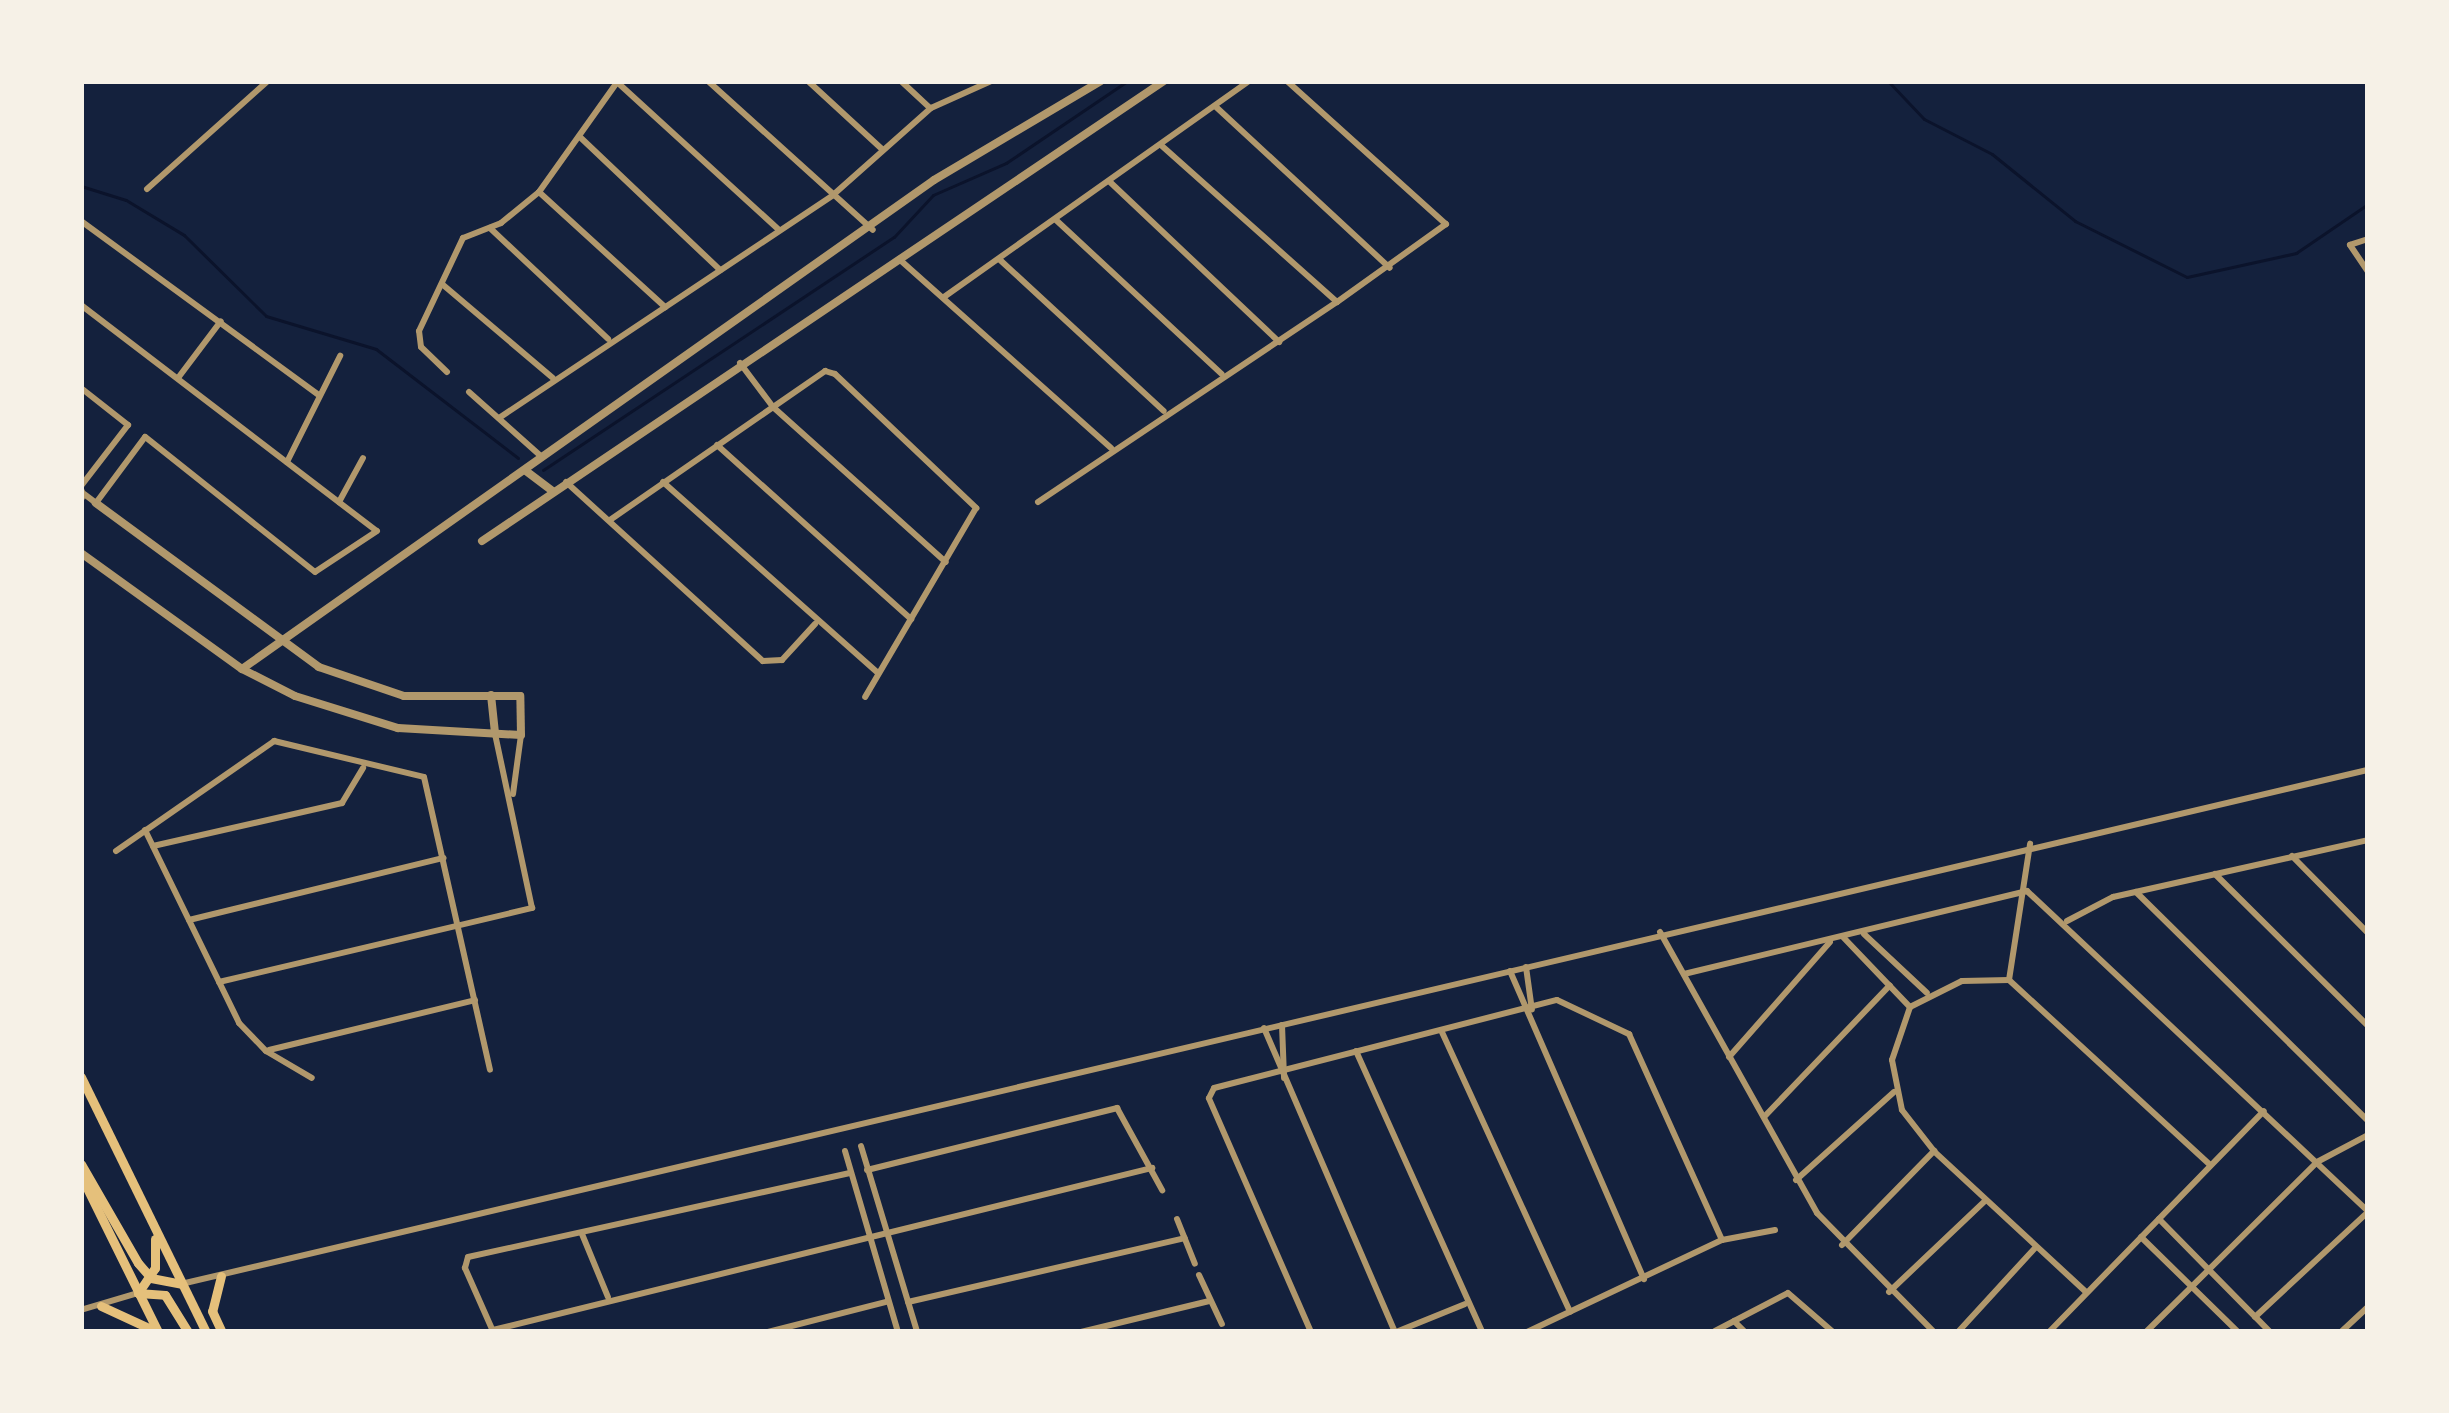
<!DOCTYPE html>
<style>
body{margin:0}
#map{position:relative;width:2449px;height:1413px;overflow:hidden;background:#14213d;font-family:Arial,sans-serif}
div>[style]{position:absolute}
.stream>*{height:3px;margin:-1.5px;padding:0 1.5px;transform-origin:1.5px;border-radius:1.5px;background:#0b132b}
.minor>*{height:6px;margin:-3px;padding:0 3px;transform-origin:3px;border-radius:3px;background:#b1986c}
.tertiary>*{height:8px;margin:-4px;padding:0 4px;transform-origin:4px;border-radius:4px;background:#b1986c}
.secondary>*{height:9px;margin:-4.5px;padding:0 4.5px;transform-origin:4.5px;border-radius:4.5px;background:#e5c07b}
span{translate:-50% -50%;white-space:nowrap;text-align:center;line-height:1.15;-webkit-text-stroke:12px #f6f1e7;paint-order:stroke}
.frame{position:absolute;inset:0;border:84px solid #f6f1e7;pointer-events:none}
</style>
<div id="map">
<div class="stream">
<div style="left:1888px;top:81px;width:52px;rotate:46.5deg"></div>
<div style="left:1924px;top:119px;width:76px;rotate:27.2deg"></div>
<div style="left:1992px;top:154px;width:107px;rotate:38.9deg"></div>
<div style="left:2075px;top:221px;width:125px;rotate:26.6deg"></div>
<div style="left:2187px;top:277px;width:112px;rotate:-12.4deg"></div>
<div style="left:2296px;top:253px;width:87px;rotate:-34.2deg"></div>
<div style="left:81px;top:186px;width:47px;rotate:17.3deg"></div>
<div style="left:126px;top:200px;width:68px;rotate:31.1deg"></div>
<div style="left:184px;top:235px;width:115px;rotate:44.6deg"></div>
<div style="left:266px;top:316px;width:115px;rotate:16.7deg"></div>
<div style="left:376px;top:349px;width:179px;rotate:37.5deg"></div>
<div style="left:543px;top:470px;width:421px;rotate:-33.6deg"></div>
<div style="left:894px;top:237px;width:57px;rotate:-47.1deg"></div>
<div style="left:933px;top:195px;width:80px;rotate:-23.7deg"></div>
<div style="left:1006px;top:163px;width:146px;rotate:-34.1deg"></div>
</div>
<div class="minor">
<div style="left:708px;top:81px;width:222px;rotate:42.1deg"></div>
<div style="left:808px;top:81px;width:100px;rotate:42.6deg"></div>
<div style="left:901px;top:81px;width:38px;rotate:43deg"></div>
<div style="left:1287px;top:81px;width:214px;rotate:42deg"></div>
<div style="left:1446px;top:224px;width:134px;rotate:144.4deg"></div>
<div style="left:617px;top:82px;width:218px;rotate:42.4deg"></div>
<div style="left:1215px;top:106px;width:238px;rotate:42.8deg"></div>
<div style="left:581px;top:138px;width:192px;rotate:43.5deg"></div>
<div style="left:1110px;top:182px;width:233px;rotate:43.4deg"></div>
<div style="left:147px;top:189px;width:162px;rotate:-41.8deg"></div>
<div style="left:539px;top:192px;width:171px;rotate:42.4deg"></div>
<div style="left:1056px;top:220px;width:226px;rotate:42.9deg"></div>
<div style="left:81px;top:221px;width:295px;rotate:36.2deg"></div>
<div style="left:490px;top:228px;width:162px;rotate:43.2deg"></div>
<div style="left:2368px;top:239px;width:19px;rotate:162deg"></div>
<div style="left:2350px;top:245px;width:32px;rotate:56deg"></div>
<div style="left:899px;top:259px;width:284px;rotate:41.7deg"></div>
<div style="left:999px;top:259px;width:224px;rotate:42.7deg"></div>
<div style="left:442px;top:284px;width:145px;rotate:40.3deg"></div>
<div style="left:944px;top:297px;width:374px;rotate:-35.3deg"></div>
<div style="left:81px;top:305px;width:372px;rotate:37.4deg"></div>
<div style="left:377px;top:531px;width:74px;rotate:146.5deg"></div>
<div style="left:315px;top:572px;width:217px;rotate:-141.5deg"></div>
<div style="left:145px;top:437px;width:82px;rotate:126.6deg"></div>
<div style="left:96px;top:503px;width:15px;rotate:-143deg"></div>
<div style="left:740px;top:363px;width:55px;rotate:53.1deg"></div>
<div style="left:773px;top:407px;width:232px;rotate:41.9deg"></div>
<div style="left:447px;top:372px;width:36px;rotate:-136deg"></div>
<div style="left:421px;top:347px;width:16px;rotate:-97deg"></div>
<div style="left:419px;top:331px;width:103px;rotate:-64.7deg"></div>
<div style="left:463px;top:238px;width:41px;rotate:-21.5deg"></div>
<div style="left:501px;top:223px;width:49px;rotate:-39.2deg"></div>
<div style="left:539px;top:192px;width:136px;rotate:-54.6deg"></div>
<div style="left:178px;top:378px;width:71px;rotate:-53deg"></div>
<div style="left:81px;top:388px;width:60px;rotate:38.2deg"></div>
<div style="left:128px;top:425px;width:77px;rotate:127.6deg"></div>
<div style="left:469px;top:392px;width:98px;rotate:41.7deg"></div>
<div style="left:499px;top:418px;width:402px;rotate:-33.7deg"></div>
<div style="left:833px;top:195px;width:131px;rotate:-41.6deg"></div>
<div style="left:931px;top:108px;width:66px;rotate:-24.2deg"></div>
<div style="left:717px;top:445px;width:261px;rotate:41.9deg"></div>
<div style="left:287px;top:462px;width:119px;rotate:-63.4deg"></div>
<div style="left:566px;top:482px;width:266px;rotate:42.3deg"></div>
<div style="left:763px;top:661px;width:19px;rotate:-3deg"></div>
<div style="left:782px;top:660px;width:49px;rotate:-47.5deg"></div>
<div style="left:663px;top:482px;width:286px;rotate:41.6deg"></div>
<div style="left:339px;top:502px;width:50px;rotate:-61.4deg"></div>
<div style="left:1038px;top:502px;width:360px;rotate:-33.8deg"></div>
<div style="left:1337px;top:302px;width:234px;rotate:-138.3deg"></div>
<div style="left:610px;top:520px;width:262px;rotate:-34.7deg"></div>
<div style="left:825px;top:371px;width:10px;rotate:17deg"></div>
<div style="left:835px;top:374px;width:195px;rotate:43.5deg"></div>
<div style="left:976px;top:508px;width:219px;rotate:120.4deg"></div>
<div style="left:513px;top:794px;width:60px;rotate:-82.3deg"></div>
<div style="left:145px;top:830px;width:215px;rotate:64deg"></div>
<div style="left:239px;top:1023px;width:39px;rotate:46deg"></div>
<div style="left:266px;top:1051px;width:53px;rotate:30.4deg"></div>
<div style="left:153px;top:846px;width:194px;rotate:-12.8deg"></div>
<div style="left:342px;top:803px;width:41px;rotate:-59deg"></div>
<div style="left:116px;top:851px;width:193px;rotate:-34.8deg"></div>
<div style="left:274px;top:741px;width:154px;rotate:13.5deg"></div>
<div style="left:424px;top:777px;width:300px;rotate:77.3deg"></div>
<div style="left:2292px;top:856px;width:108px;rotate:45.4deg"></div>
<div style="left:2215px;top:874px;width:216px;rotate:44.8deg"></div>
<div style="left:2136px;top:892px;width:326px;rotate:44.6deg"></div>
<div style="left:189px;top:920px;width:262px;rotate:-13.7deg"></div>
<div style="left:2067px;top:921px;width:52px;rotate:-27.6deg"></div>
<div style="left:2113px;top:897px;width:261px;rotate:-12.6deg"></div>
<div style="left:1660px;top:932px;width:322px;rotate:60.8deg"></div>
<div style="left:1817px;top:1213px;width:167px;rotate:45.5deg"></div>
<div style="left:1864px;top:934px;width:86px;rotate:43.1deg"></div>
<div style="left:1843px;top:937px;width:97px;rotate:46.3deg"></div>
<div style="left:1526px;top:967px;width:43px;rotate:82.1deg"></div>
<div style="left:1510px;top:971px;width:336px;rotate:66.5deg"></div>
<div style="left:1684px;top:974px;width:353px;rotate:-13.6deg"></div>
<div style="left:2027px;top:891px;width:468px;rotate:43.2deg"></div>
<div style="left:2009px;top:980px;width:138px;rotate:-81.2deg"></div>
<div style="left:219px;top:982px;width:322px;rotate:-13.3deg"></div>
<div style="left:532px;top:908px;width:178px;rotate:-102deg"></div>
<div style="left:1282px;top:1025px;width:53px;rotate:87.8deg"></div>
<div style="left:1264px;top:1028px;width:331px;rotate:66.7deg"></div>
<div style="left:1441px;top:1030px;width:310px;rotate:65.4deg"></div>
<div style="left:269px;top:1050px;width:212px;rotate:-13.6deg"></div>
<div style="left:1356px;top:1051px;width:308px;rotate:65.8deg"></div>
<div style="left:1729px;top:1057px;width:153px;rotate:-48.7deg"></div>
<div style="left:1764px;top:1117px;width:182px;rotate:-46.3deg"></div>
<div style="left:861px;top:1146px;width:194px;rotate:73.2deg"></div>
<div style="left:845px;top:1151px;width:189px;rotate:73.7deg"></div>
<div style="left:867px;top:1170px;width:258px;rotate:-13.9deg"></div>
<div style="left:1117px;top:1108px;width:94px;rotate:61.2deg"></div>
<div style="left:1796px;top:1180px;width:132px;rotate:-41.9deg"></div>
<div style="left:1177px;top:1219px;width:48px;rotate:68.2deg"></div>
<div style="left:2159px;top:1219px;width:158px;rotate:45.5deg"></div>
<div style="left:582px;top:1234px;width:68px;rotate:67.6deg"></div>
<div style="left:2141px;top:1237px;width:136px;rotate:44.4deg"></div>
<div style="left:1842px;top:1245px;width:132px;rotate:-45.6deg"></div>
<div style="left:1199px;top:1275px;width:54px;rotate:64.9deg"></div>
<div style="left:181px;top:1284px;width:2247px;rotate:-13.23deg"></div>
<div style="left:1889px;top:1292px;width:132px;rotate:-43.5deg"></div>
<div style="left:2086px;top:1292px;width:207px;rotate:-137.2deg"></div>
<div style="left:1934px;top:1151px;width:52px;rotate:-128deg"></div>
<div style="left:1902px;top:1110px;width:51px;rotate:-101.3deg"></div>
<div style="left:1892px;top:1060px;width:56px;rotate:-71.2deg"></div>
<div style="left:1910px;top:1007px;width:58px;rotate:-26.6deg"></div>
<div style="left:1962px;top:981px;width:47px;rotate:-1.2deg"></div>
<div style="left:2009px;top:980px;width:273px;rotate:42.6deg"></div>
<div style="left:908px;top:1302px;width:284px;rotate:-13deg"></div>
<div style="left:81px;top:1310px;width:59px;rotate:-16.6deg"></div>
<div style="left:2255px;top:1317px;width:154px;rotate:-42.9deg"></div>
<div style="left:1734px;top:1321px;width:16px;rotate:45deg"></div>
<div style="left:492px;top:1329px;width:67px;rotate:-113.9deg"></div>
<div style="left:465px;top:1268px;width:11px;rotate:-75deg"></div>
<div style="left:468px;top:1257px;width:391px;rotate:-12.4deg"></div>
<div style="left:493px;top:1330px;width:679px;rotate:-13.81deg"></div>
<div style="left:1715px;top:1331px;width:82px;rotate:-27.5deg"></div>
<div style="left:1788px;top:1293px;width:60px;rotate:40.9deg"></div>
<div style="left:768px;top:1332px;width:122px;rotate:-14.3deg"></div>
<div style="left:1081px;top:1332px;width:132px;rotate:-13.6deg"></div>
<div style="left:1311px;top:1332px;width:255px;rotate:-113.6deg"></div>
<div style="left:1209px;top:1098px;width:11px;rotate:-63deg"></div>
<div style="left:1214px;top:1088px;width:354px;rotate:-14.4deg"></div>
<div style="left:1557px;top:1000px;width:80px;rotate:25.3deg"></div>
<div style="left:1629px;top:1034px;width:226px;rotate:65.7deg"></div>
<div style="left:1396px;top:1332px;width:74px;rotate:-22.1deg"></div>
<div style="left:1527px;top:1332px;width:216px;rotate:-25.3deg"></div>
<div style="left:1722px;top:1240px;width:54px;rotate:-10.7deg"></div>
<div style="left:1958px;top:1332px;width:114px;rotate:-47.5deg"></div>
<div style="left:2049px;top:1332px;width:308px;rotate:-45.8deg"></div>
<div style="left:2146px;top:1332px;width:241px;rotate:-44.8deg"></div>
<div style="left:2317px;top:1162px;width:58px;rotate:-27.9deg"></div>
<div style="left:2341px;top:1332px;width:37px;rotate:-43deg"></div>
</div>
<div class="tertiary">
<div style="left:526px;top:471px;width:34px;rotate:37deg"></div>
<div style="left:81px;top:492px;width:5px;rotate:90deg"></div>
<div style="left:482px;top:541px;width:823px;rotate:-34deg"></div>
<div style="left:81px;top:553px;width:198px;rotate:35.8deg"></div>
<div style="left:242px;top:669px;width:59px;rotate:27deg"></div>
<div style="left:295px;top:696px;width:108px;rotate:17.3deg"></div>
<div style="left:398px;top:728px;width:123px;rotate:3.3deg"></div>
<div style="left:521px;top:735px;width:39px;rotate:-91deg"></div>
<div style="left:520px;top:696px;width:116px;rotate:180deg"></div>
<div style="left:404px;top:696px;width:90px;rotate:-161.2deg"></div>
<div style="left:319px;top:667px;width:277px;rotate:-143.7deg"></div>
<div style="left:242px;top:669px;width:847px;rotate:-35.25deg"></div>
<div style="left:934px;top:180px;width:194px;rotate:-30.7deg"></div>
<div style="left:491px;top:695px;width:39px;rotate:84deg"></div>
</div>
<div class="secondary">
<div style="left:81px;top:1077px;width:284px;rotate:63.9deg"></div>
<div style="left:81px;top:1164px;width:114px;rotate:60.1deg"></div>
<div style="left:138px;top:1263px;width:20px;rotate:49deg"></div>
<div style="left:151px;top:1278px;width:31px;rotate:11deg"></div>
<div style="left:81px;top:1176px;width:174px;rotate:63.7deg"></div>
<div style="left:221px;top:1276px;width:36px;rotate:104deg"></div>
<div style="left:212px;top:1311px;width:23px;rotate:65deg"></div>
<div style="left:138px;top:1293px;width:30px;rotate:-56deg"></div>
<div style="left:155px;top:1268px;width:29px;rotate:-90deg"></div>
<div style="left:138px;top:1293px;width:27px;rotate:4deg"></div>
<div style="left:165px;top:1295px;width:44px;rotate:58.1deg"></div>
<div style="left:101px;top:1306px;width:60px;rotate:24.8deg"></div>
</div>
<div class="frame"></div>
</div>
